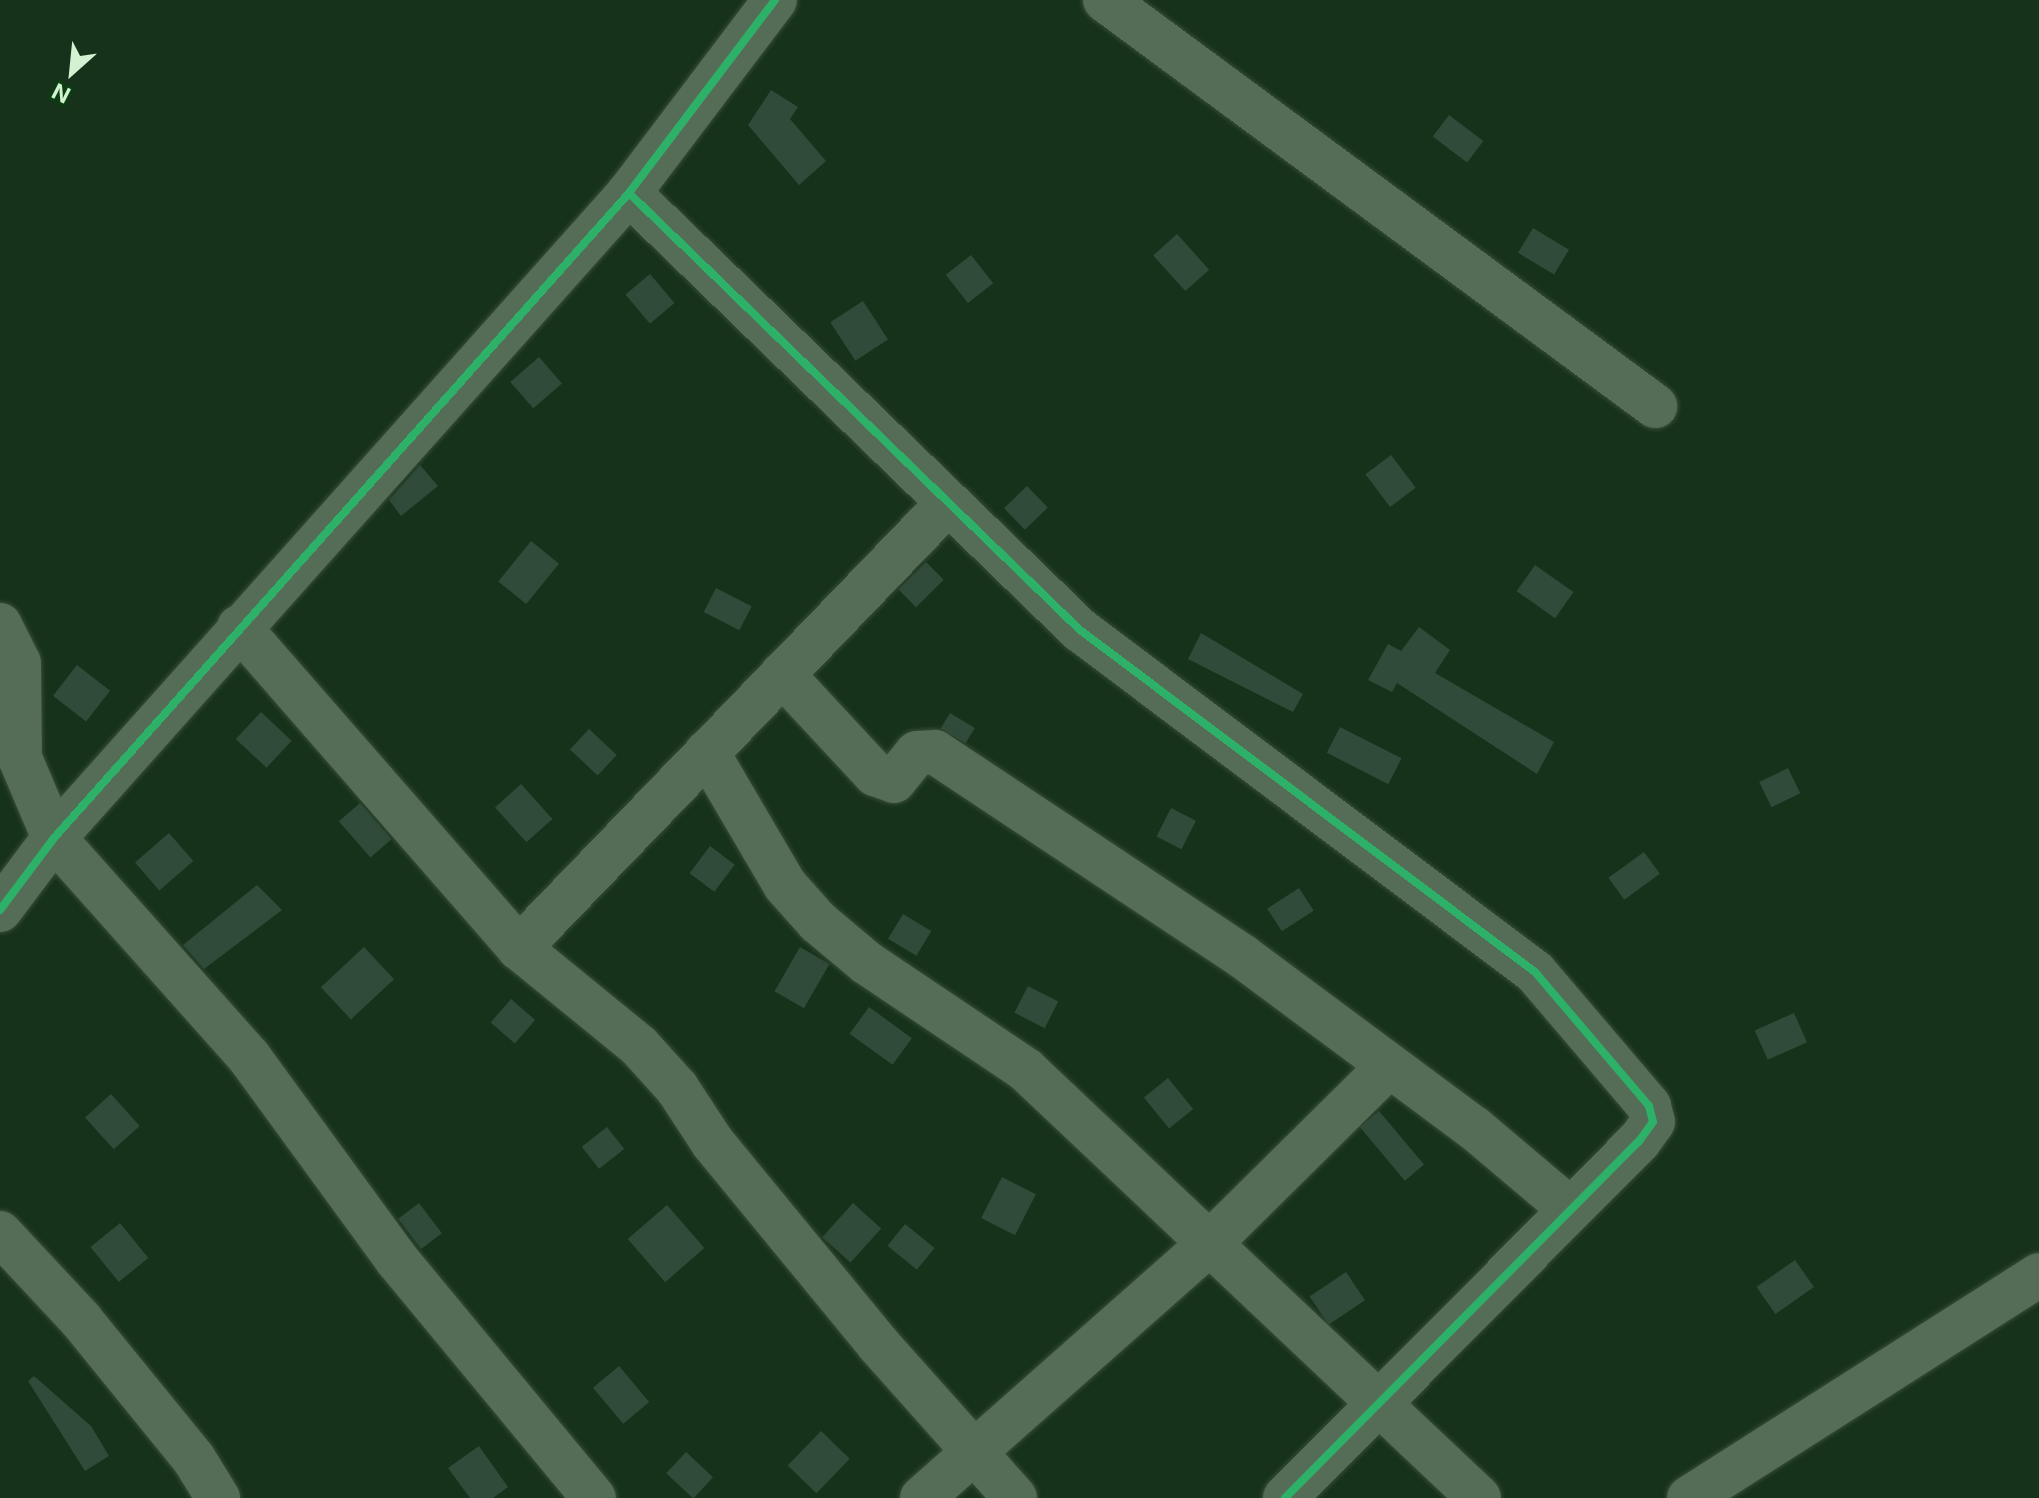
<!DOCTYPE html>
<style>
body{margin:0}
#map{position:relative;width:2039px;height:1498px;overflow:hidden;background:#17321a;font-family:Inter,sans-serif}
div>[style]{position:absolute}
.building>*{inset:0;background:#304b3a;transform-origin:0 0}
.roads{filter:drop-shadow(0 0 2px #374c38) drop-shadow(0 0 2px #374c38)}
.minor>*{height:44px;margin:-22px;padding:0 22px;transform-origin:22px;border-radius:22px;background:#556c56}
.cycleway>*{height:8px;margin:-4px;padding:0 4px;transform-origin:4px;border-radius:4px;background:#2db169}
span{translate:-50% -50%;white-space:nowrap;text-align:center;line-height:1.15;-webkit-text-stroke:7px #0c3d12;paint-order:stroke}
.north{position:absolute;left:32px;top:32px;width:80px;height:80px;-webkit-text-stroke:6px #0c3d12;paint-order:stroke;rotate:207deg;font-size:22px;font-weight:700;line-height:32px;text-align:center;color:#d2f2d2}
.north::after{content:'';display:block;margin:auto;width:28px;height:36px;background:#d2f2d2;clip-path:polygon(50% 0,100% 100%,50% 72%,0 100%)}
</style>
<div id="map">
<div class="building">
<div style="clip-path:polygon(771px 90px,798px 107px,790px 119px,826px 161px,799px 185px,748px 125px)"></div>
<div style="left:1449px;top:115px;width:43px;height:27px;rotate:37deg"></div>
<div style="left:1533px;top:228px;width:42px;height:29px;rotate:31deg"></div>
<div style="left:1177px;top:234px;width:48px;height:32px;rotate:48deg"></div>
<div style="left:971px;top:255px;width:36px;height:32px;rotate:52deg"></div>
<div style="left:650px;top:274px;width:38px;height:32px;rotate:50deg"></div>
<div style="left:863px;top:301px;width:46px;height:39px;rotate:57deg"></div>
<div style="left:539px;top:357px;width:35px;height:38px;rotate:49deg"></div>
<div style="left:1391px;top:455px;width:41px;height:32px;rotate:53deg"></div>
<div style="clip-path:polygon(420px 465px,438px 486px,401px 516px,389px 500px)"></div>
<div style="left:1027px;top:486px;width:30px;height:32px;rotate:46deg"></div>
<div style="left:531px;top:541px;width:36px;height:52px;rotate:39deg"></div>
<div style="left:926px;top:562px;width:25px;height:39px;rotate:45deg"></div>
<div style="left:1535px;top:565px;width:47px;height:32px;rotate:35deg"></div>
<div style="left:716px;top:588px;width:40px;height:27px;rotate:27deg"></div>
<div style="clip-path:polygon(1419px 627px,1450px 650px,1435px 673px,1554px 742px,1537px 774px,1397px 683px,1392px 692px,1368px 680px,1388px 644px,1401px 651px)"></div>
<div style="clip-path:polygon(1201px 633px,1303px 694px,1293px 712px,1188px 659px)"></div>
<div style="left:77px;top:665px;width:42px;height:39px;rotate:38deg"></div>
<div style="left:261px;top:712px;width:42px;height:37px;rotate:43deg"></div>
<div style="left:950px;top:713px;width:29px;height:18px;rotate:31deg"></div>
<div style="left:1340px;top:727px;width:69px;height:29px;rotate:27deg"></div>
<div style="left:589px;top:729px;width:38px;height:28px;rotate:43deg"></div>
<div style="left:1788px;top:768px;width:28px;height:32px;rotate:64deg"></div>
<div style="left:521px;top:784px;width:47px;height:35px;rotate:48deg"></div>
<div style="left:360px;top:803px;width:48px;height:28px;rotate:49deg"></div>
<div style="left:1171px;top:808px;width:28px;height:32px;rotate:27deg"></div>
<div style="left:169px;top:833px;width:37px;height:45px;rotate:49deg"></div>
<div style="left:710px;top:846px;width:31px;height:34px;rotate:37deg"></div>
<div style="left:1644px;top:852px;width:27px;height:44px;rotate:54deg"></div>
<div style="clip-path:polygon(257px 885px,282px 910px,204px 969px,183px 945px)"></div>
<div style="left:1299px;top:888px;width:27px;height:38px;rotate:57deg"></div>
<div style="left:903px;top:914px;width:33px;height:29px;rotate:31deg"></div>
<div style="left:364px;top:947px;width:44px;height:59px;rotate:47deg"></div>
<div style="left:800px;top:947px;width:34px;height:51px;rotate:30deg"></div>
<div style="left:1028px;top:986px;width:34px;height:30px;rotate:27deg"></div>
<div style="left:511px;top:999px;width:32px;height:31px;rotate:41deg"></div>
<div style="left:869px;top:1007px;width:53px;height:33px;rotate:36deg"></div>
<div style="left:1794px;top:1013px;width:32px;height:43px;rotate:66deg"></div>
<div style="left:1168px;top:1078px;width:40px;height:31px;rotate:51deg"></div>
<div style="left:111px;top:1094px;width:43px;height:35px;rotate:48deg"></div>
<div style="left:1379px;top:1111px;width:70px;height:25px;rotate:50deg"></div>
<div style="left:607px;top:1127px;width:28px;height:32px;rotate:52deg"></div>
<div style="left:1002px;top:1177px;width:38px;height:46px;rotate:27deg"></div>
<div style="left:419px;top:1203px;width:38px;height:26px;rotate:53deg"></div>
<div style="left:853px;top:1203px;width:38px;height:46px;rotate:42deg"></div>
<div style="left:667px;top:1205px;width:57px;height:52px;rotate:49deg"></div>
<div style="left:120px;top:1223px;width:45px;height:38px;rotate:51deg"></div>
<div style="left:905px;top:1224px;width:38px;height:28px;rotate:39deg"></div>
<div style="left:1795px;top:1260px;width:33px;height:47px;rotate:55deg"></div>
<div style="left:1346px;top:1272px;width:34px;height:44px;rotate:56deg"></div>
<div style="left:619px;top:1366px;width:47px;height:34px;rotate:50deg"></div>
<div style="clip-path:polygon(34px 1376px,91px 1426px,109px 1456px,85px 1471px,28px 1381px)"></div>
<div style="left:821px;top:1431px;width:40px;height:48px;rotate:44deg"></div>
<div style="clip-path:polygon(479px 1446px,508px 1487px,493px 1498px,470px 1498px,448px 1468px)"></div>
<div style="left:686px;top:1452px;width:37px;height:29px;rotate:43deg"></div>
</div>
<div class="roads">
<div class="minor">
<div style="left:1105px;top:0;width:684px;rotate:36.43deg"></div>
<div style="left:629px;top:193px;width:628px;rotate:44.1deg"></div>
<div style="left:1080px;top:630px;width:569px;rotate:36.93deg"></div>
<div style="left:1535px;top:972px;width:176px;rotate:49.6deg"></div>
<div style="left:1649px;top:1106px;width:16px;rotate:76deg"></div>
<div style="left:1653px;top:1122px;width:24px;rotate:126deg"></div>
<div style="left:1639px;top:1141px;width:503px;rotate:134.76deg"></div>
<div style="left:0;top:625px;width:42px;rotate:63.4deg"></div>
<div style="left:19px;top:663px;width:95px;rotate:89.4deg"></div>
<div style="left:20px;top:758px;width:87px;rotate:67deg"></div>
<div style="left:54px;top:838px;width:293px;rotate:48.3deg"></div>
<div style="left:249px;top:1057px;width:251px;rotate:53.9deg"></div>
<div style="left:397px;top:1260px;width:309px;rotate:50.4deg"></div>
<div style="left:239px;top:627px;width:426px;rotate:48.9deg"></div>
<div style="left:519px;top:948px;width:155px;rotate:39.2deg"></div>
<div style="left:639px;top:1046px;width:57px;rotate:47.9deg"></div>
<div style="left:677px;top:1088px;width:66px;rotate:56.8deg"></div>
<div style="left:713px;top:1143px;width:260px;rotate:50.6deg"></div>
<div style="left:878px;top:1344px;width:206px;rotate:48.3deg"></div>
<div style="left:782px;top:674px;width:137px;rotate:47.1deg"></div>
<div style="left:875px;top:774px;width:20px;rotate:20deg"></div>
<div style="left:894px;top:781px;width:36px;rotate:-51deg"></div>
<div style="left:917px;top:753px;width:18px;rotate:-3deg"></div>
<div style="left:935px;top:752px;width:369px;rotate:33.6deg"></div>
<div style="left:1242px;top:956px;width:289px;rotate:36.6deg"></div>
<div style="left:1474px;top:1128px;width:126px;rotate:40.2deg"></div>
<div style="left:707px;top:752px;width:154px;rotate:59.6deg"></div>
<div style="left:785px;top:885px;width:50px;rotate:48.3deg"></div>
<div style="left:818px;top:922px;width:64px;rotate:39.9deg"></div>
<div style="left:867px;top:963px;width:192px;rotate:33.9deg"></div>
<div style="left:1026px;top:1070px;width:623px;rotate:43.37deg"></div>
<div style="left:0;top:910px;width:90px;rotate:-53.1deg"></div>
<div style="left:54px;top:838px;width:864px;rotate:-48.28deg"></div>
<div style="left:629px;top:193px;width:242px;rotate:-52.9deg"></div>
<div style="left:519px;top:948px;width:618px;rotate:-46.05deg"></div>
<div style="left:0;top:1233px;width:119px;rotate:47deg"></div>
<div style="left:81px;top:1320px;width:179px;rotate:50.9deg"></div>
<div style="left:194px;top:1459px;width:46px;rotate:58.4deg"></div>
<div style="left:922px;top:1498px;width:386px;rotate:-41.5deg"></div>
<div style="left:1211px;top:1242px;width:250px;rotate:-44.7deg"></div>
<div style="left:1689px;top:1498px;width:415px;rotate:-32.5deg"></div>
</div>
</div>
<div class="cycleway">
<div style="left:629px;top:193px;width:628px;rotate:44.1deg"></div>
<div style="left:1080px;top:630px;width:569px;rotate:36.93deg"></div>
<div style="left:1535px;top:972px;width:176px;rotate:49.6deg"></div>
<div style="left:1649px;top:1106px;width:16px;rotate:76deg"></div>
<div style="left:1653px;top:1122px;width:24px;rotate:126deg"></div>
<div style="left:1639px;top:1141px;width:503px;rotate:134.76deg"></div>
<div style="left:0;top:910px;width:90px;rotate:-53.1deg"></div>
<div style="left:54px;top:838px;width:864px;rotate:-48.28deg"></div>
<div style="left:629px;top:193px;width:242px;rotate:-52.9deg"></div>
</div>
<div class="north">N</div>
</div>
